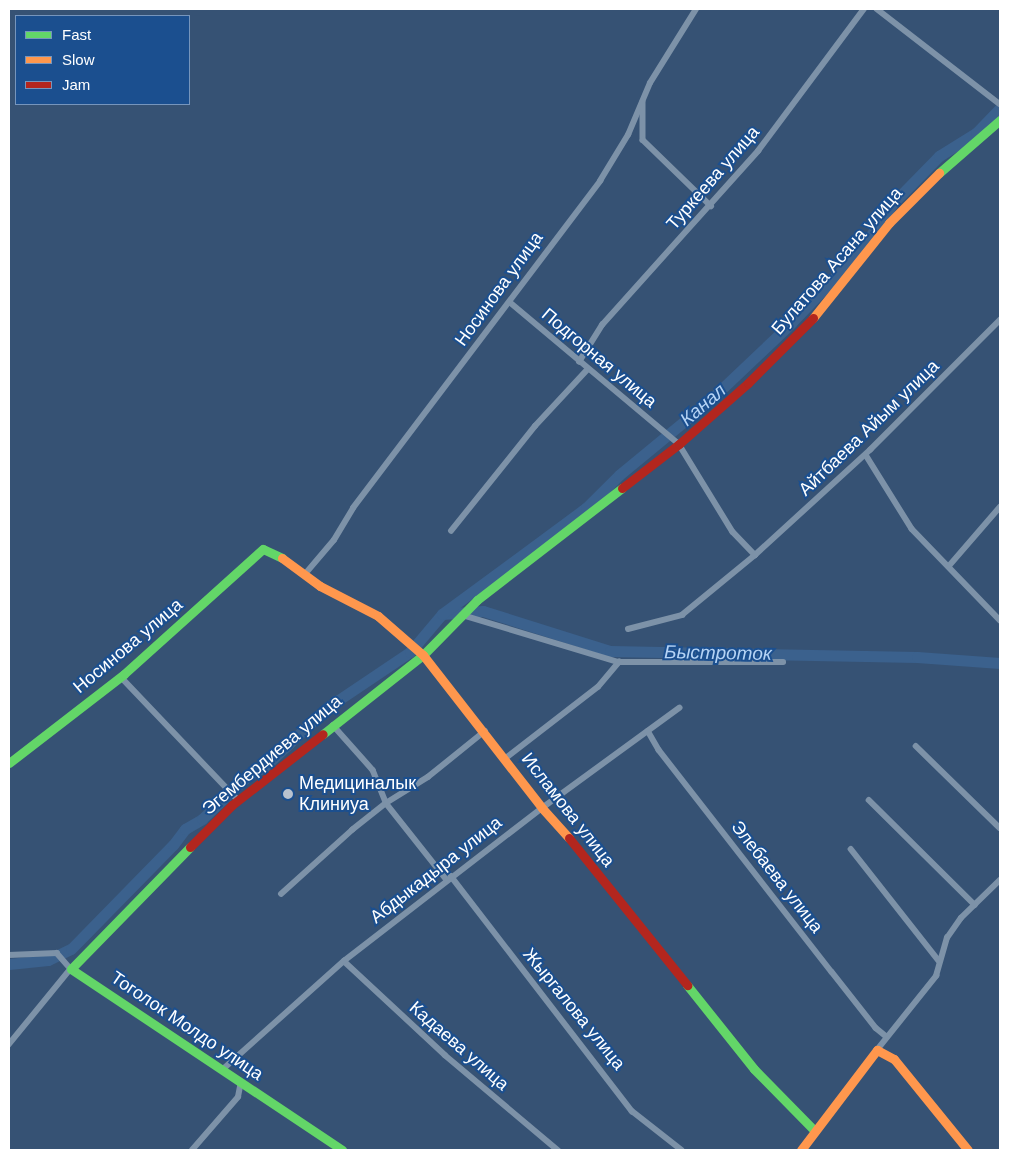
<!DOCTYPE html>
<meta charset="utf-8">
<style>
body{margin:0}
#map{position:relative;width:1009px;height:1159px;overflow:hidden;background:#365274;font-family:Helvetica,sans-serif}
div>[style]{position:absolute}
.river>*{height:11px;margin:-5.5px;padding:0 5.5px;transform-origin:5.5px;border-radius:5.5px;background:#3b618d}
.street>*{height:5.5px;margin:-2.75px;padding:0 2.75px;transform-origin:2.75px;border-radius:2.75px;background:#7d92a8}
.fast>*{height:9px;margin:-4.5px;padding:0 4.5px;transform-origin:4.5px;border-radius:4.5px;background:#63d668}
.slow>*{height:9px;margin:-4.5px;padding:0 4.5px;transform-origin:4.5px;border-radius:4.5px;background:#ff974d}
.jam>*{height:9px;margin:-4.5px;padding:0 4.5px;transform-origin:4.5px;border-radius:4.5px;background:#b3261e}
.dots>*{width:14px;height:14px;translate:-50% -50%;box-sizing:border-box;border:2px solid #1b4f8f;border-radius:50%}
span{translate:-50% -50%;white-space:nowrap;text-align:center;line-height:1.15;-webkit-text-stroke:4px #1b4f8f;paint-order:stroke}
.street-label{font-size:18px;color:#fff}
.poi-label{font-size:18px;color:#fff}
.left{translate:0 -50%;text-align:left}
.water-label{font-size:19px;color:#b5d3f5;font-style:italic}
.frame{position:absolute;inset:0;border:10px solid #fff;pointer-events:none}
.legend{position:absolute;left:15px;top:15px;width:175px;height:90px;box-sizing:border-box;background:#1b4f8f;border:1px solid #7695bc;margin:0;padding:6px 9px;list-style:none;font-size:15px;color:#fff}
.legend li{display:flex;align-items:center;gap:10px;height:25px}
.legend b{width:25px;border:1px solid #7695bc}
</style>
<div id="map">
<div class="river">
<div style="left:442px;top:614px;width:41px;rotate:-4.2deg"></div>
<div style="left:483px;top:611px;width:133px;rotate:17.5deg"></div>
<div style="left:610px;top:651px;width:307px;rotate:1.1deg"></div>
<div style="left:917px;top:657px;width:83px;rotate:4.1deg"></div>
<div style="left:9px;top:964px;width:39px;rotate:-6deg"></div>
<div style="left:48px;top:960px;width:25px;rotate:-26deg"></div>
<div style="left:71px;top:949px;width:146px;rotate:-45.6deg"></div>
<div style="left:173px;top:845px;width:20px;rotate:-53deg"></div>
<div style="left:185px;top:829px;width:20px;rotate:-30deg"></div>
<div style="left:202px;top:819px;width:66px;rotate:-43.2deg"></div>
<div style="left:250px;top:774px;width:16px;rotate:-27deg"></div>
<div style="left:264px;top:767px;width:88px;rotate:-43.2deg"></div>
<div style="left:328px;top:707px;width:99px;rotate:-33.9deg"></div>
<div style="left:410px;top:652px;width:50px;rotate:-49.9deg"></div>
<div style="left:442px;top:614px;width:179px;rotate:-36.4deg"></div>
<div style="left:586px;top:508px;width:47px;rotate:-45deg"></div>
<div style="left:619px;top:475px;width:118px;rotate:-39.5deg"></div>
<div style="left:710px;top:400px;width:112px;rotate:-43.5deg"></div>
<div style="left:791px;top:323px;width:100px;rotate:-46.2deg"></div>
<div style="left:860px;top:251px;width:58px;rotate:-55.5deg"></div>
<div style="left:893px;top:203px;width:66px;rotate:-45.6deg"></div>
<div style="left:939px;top:156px;width:44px;rotate:-31.9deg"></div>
<div style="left:976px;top:133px;width:35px;rotate:-46deg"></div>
</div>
<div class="street">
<div style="left:877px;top:9px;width:155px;rotate:37.7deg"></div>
<div style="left:643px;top:102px;width:38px;rotate:90deg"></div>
<div style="left:643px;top:140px;width:95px;rotate:44.1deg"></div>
<div style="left:511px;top:303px;width:219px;rotate:40deg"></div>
<div style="left:679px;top:444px;width:103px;rotate:58.5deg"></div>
<div style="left:733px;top:532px;width:32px;rotate:46deg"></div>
<div style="left:579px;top:362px;width:44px;rotate:-58.1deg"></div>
<div style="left:602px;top:325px;width:234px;rotate:-48.1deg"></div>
<div style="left:758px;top:151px;width:177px;rotate:-53.3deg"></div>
<div style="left:866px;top:455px;width:87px;rotate:58.1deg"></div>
<div style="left:912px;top:529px;width:127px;rotate:46deg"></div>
<div style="left:451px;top:531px;width:134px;rotate:-51.3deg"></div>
<div style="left:535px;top:426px;width:76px;rotate:-47.1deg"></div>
<div style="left:949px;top:566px;width:78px;rotate:-49.2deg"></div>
<div style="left:306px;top:573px;width:43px;rotate:-49.7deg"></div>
<div style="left:334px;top:540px;width:37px;rotate:-59deg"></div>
<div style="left:353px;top:508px;width:410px;rotate:-52.9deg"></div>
<div style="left:600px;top:181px;width:54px;rotate:-58.7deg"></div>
<div style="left:628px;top:135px;width:56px;rotate:-67.1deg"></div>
<div style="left:650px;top:83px;width:87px;rotate:-58.1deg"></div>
<div style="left:462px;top:615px;width:164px;rotate:16.7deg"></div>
<div style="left:619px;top:662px;width:164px"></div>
<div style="left:628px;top:629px;width:56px;rotate:-14.5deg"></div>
<div style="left:682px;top:615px;width:94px;rotate:-39.4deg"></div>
<div style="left:755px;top:555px;width:156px;rotate:-42.4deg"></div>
<div style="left:870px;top:450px;width:184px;rotate:-45deg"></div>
<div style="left:121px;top:677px;width:170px;rotate:46.4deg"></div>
<div style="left:333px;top:725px;width:60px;rotate:48.4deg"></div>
<div style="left:373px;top:770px;width:35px;rotate:68deg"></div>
<div style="left:386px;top:803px;width:98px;rotate:51.6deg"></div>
<div style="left:648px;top:731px;width:22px;rotate:60deg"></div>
<div style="left:659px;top:750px;width:281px;rotate:52.1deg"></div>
<div style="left:832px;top:972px;width:71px;rotate:51.8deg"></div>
<div style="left:876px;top:1028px;width:14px;rotate:39deg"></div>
<div style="left:916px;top:746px;width:117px;rotate:44.3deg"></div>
<div style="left:506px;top:758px;width:116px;rotate:-37.7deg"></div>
<div style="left:598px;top:687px;width:33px;rotate:-50deg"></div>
<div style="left:869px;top:800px;width:149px;rotate:44.7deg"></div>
<div style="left:851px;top:849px;width:142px;rotate:51.8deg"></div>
<div style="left:451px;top:876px;width:297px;rotate:52.4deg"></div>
<div style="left:632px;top:1111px;width:63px;rotate:38deg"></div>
<div style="left:281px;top:894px;width:96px;rotate:-42deg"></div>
<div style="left:352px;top:830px;width:43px;rotate:-38.5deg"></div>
<div style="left:386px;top:803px;width:49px;rotate:-31.8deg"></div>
<div style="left:428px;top:777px;width:73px;rotate:-38.9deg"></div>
<div style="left:9px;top:955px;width:48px;rotate:-2.4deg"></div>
<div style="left:57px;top:953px;width:21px;rotate:49deg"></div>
<div style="left:71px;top:969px;width:98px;rotate:129.2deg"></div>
<div style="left:344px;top:961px;width:138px;rotate:42.9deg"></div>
<div style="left:445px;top:1055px;width:148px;rotate:40.1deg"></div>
<div style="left:877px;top:1050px;width:95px;rotate:-51.4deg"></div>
<div style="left:936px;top:976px;width:40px;rotate:-74deg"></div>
<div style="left:947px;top:938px;width:24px;rotate:-55deg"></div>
<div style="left:961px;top:918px;width:54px;rotate:-44.3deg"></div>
<div style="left:222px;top:1070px;width:164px;rotate:-41.8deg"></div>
<div style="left:344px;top:961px;width:250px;rotate:-37.7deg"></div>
<div style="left:542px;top:808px;width:170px;rotate:-36.1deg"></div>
<div style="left:192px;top:1150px;width:70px;rotate:-49deg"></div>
<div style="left:238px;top:1097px;width:15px;rotate:-79deg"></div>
</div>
<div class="fast">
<div style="left:939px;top:173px;width:81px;rotate:-41deg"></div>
<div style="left:323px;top:734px;width:127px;rotate:-38.3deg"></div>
<div style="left:423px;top:655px;width:77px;rotate:-45.5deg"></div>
<div style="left:477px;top:600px;width:183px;rotate:-37.7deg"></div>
<div style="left:9px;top:763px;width:145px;rotate:-37.7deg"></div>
<div style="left:124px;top:674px;width:187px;rotate:-42deg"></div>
<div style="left:263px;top:549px;width:21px;rotate:25deg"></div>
<div style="left:190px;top:847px;width:170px;rotate:134.3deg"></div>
<div style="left:71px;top:969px;width:326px;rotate:33.7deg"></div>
<div style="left:687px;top:985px;width:107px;rotate:51.4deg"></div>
<div style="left:754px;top:1069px;width:87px;rotate:45.5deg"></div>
</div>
<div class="slow">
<div style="left:813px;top:318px;width:122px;rotate:-51.3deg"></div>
<div style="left:889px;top:223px;width:71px;rotate:-45deg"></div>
<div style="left:282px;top:558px;width:47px;rotate:36.4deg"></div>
<div style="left:320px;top:586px;width:65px;rotate:27.3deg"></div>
<div style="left:378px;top:616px;width:60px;rotate:40.9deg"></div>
<div style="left:423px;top:655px;width:194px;rotate:52.1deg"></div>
<div style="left:542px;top:808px;width:40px;rotate:48deg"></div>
<div style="left:801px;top:1150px;width:126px;rotate:-52.8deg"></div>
<div style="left:877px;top:1050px;width:19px;rotate:28deg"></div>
<div style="left:894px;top:1059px;width:117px;rotate:50.9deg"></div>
</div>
<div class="jam">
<div style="left:622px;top:488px;width:72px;rotate:-37.7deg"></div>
<div style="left:679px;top:444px;width:92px;rotate:-41.5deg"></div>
<div style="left:748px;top:383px;width:92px;rotate:-45deg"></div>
<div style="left:569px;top:838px;width:189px;rotate:51.2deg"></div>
<div style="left:190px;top:847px;width:59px;rotate:-45deg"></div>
<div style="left:232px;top:805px;width:115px;rotate:-38deg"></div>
</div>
<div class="dots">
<div style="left:288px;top:794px;background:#b9c2ce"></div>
</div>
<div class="street-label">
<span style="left:713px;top:178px;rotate:-49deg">Туркеева улица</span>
<span style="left:837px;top:261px;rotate:-49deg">Булатова Асана улица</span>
<span style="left:499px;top:289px;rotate:-54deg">Носинова улица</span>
<span style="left:599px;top:358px;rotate:40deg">Подгорная улица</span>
<span style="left:869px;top:428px;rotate:-44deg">Айтбаева Айым улица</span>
<span style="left:128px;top:646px;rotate:-40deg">Носинова улица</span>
<span style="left:272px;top:755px;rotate:-40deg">Эгембердиева улица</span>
<span style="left:568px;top:810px;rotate:52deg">Исламова улица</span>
<span style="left:436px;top:870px;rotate:-38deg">Абдыкадыра улица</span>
<span style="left:777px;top:877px;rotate:52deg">Элебаева улица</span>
<span style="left:574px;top:1009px;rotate:51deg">Жыргалова улица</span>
<span style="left:187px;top:1026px;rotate:34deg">Тоголок Молдо улица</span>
<span style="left:459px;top:1046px;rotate:41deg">Кадаева улица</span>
</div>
<div class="poi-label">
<span class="left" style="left:299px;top:794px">Медициналык<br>Клиниуа</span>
</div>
<div class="water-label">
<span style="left:703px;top:405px;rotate:-41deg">Канал</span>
<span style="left:718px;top:653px;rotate:1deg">Быстроток</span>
</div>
<div class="frame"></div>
<ul class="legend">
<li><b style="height:6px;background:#63d668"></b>Fast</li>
<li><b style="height:6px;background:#ff974d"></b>Slow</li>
<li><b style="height:6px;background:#b3261e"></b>Jam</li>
</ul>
</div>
